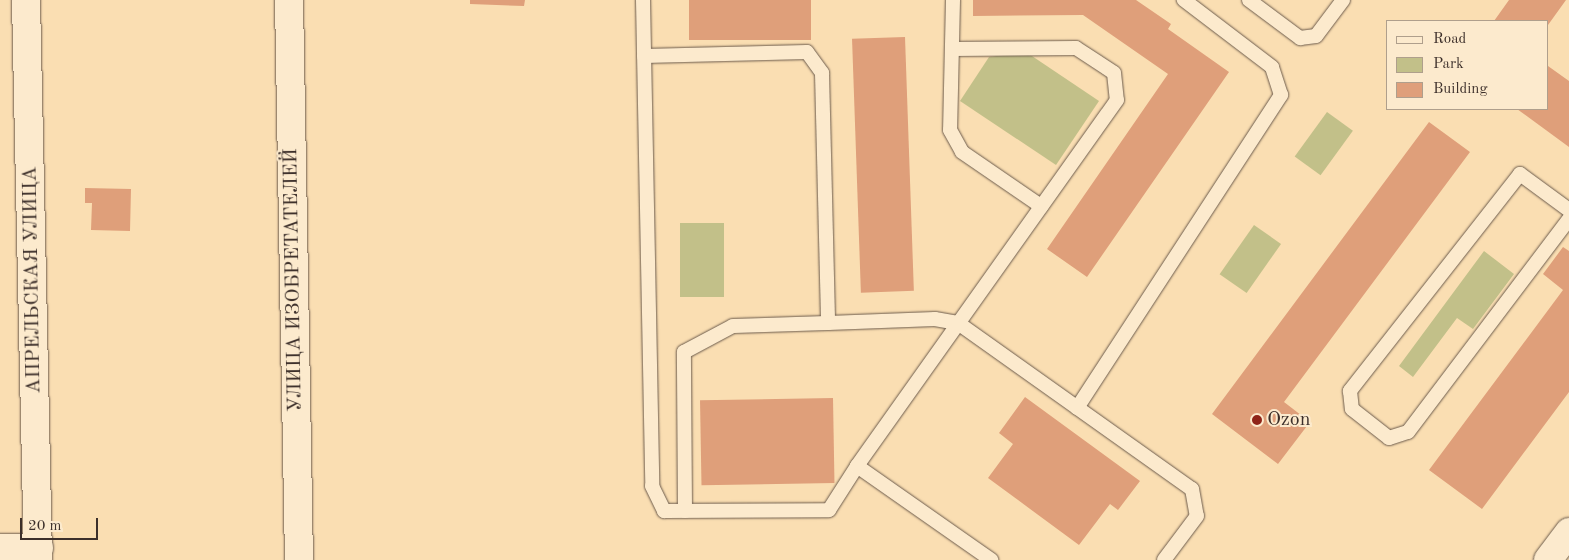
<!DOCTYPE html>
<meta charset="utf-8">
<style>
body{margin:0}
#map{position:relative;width:1569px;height:560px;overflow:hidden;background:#fadeb2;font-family:"Old Standard TT",serif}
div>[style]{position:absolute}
.green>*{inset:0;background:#c2c089;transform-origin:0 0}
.building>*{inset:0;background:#df9f7a;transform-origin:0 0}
.roads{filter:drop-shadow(0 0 1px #6c5b4c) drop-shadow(0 0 1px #6c5b4c)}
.service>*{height:14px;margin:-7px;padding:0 7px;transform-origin:7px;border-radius:7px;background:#fceacd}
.minor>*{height:28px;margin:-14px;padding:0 14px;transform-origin:14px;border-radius:14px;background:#fceacd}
.secondary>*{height:28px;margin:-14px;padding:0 14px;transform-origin:14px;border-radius:14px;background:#fceacd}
.dots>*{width:14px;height:14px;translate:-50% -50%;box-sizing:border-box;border:2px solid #fceacd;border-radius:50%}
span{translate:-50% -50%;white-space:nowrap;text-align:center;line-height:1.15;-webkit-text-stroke:4px #fceacd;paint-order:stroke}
.street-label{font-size:20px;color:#3c2f2a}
.poi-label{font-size:20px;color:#3c2f2a}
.left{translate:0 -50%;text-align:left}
.legend{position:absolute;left:1386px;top:20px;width:162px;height:90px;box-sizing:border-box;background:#fceacd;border:1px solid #af9f8c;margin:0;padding:6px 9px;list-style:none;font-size:15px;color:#3c2f2a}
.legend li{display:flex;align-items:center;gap:10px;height:25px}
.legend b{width:25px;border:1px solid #af9f8c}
.scale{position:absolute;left:20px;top:518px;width:78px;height:22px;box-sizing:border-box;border:2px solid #3c2f2a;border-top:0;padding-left:6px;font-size:15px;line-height:18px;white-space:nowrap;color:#3c2f2a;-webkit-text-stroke:4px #fceacd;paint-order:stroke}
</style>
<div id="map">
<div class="green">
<div style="clip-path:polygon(1026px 52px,1099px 101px,1056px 165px,960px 101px,989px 57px)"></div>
<div style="left:1327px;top:112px;width:32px;height:55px;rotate:36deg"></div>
<div style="left:680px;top:223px;width:44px;height:74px"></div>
<div style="left:1254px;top:225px;width:33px;height:60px;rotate:35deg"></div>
<div style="clip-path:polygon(1484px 251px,1514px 274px,1473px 329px,1457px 318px,1413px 377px,1399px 366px)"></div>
</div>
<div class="building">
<div style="clip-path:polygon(470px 0,525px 0,524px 6px,470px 4px)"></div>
<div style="left:689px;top:0;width:122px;height:40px"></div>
<div style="clip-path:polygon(973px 0,1136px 0,1171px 24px,1168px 29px,1229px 72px,1087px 277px,1047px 249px,1168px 74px,1083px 15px,973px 16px)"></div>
<div style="clip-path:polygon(1509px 0,1566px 0,1548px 25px,1548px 21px,1494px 21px)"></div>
<div style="left:905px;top:37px;width:254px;height:53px;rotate:88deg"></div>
<div style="clip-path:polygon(1548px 66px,1569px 81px,1569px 147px,1517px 109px,1548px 109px)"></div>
<div style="clip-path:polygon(1429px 122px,1470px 152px,1284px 402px,1310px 422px,1278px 464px,1212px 414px)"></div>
<div style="clip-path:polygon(85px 188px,131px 189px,130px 231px,91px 230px,92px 203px,85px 203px)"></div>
<div style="clip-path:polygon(1563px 247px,1569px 251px,1569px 392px,1482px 509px,1429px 470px,1563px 290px,1543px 274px)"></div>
<div style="clip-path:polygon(1025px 397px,1140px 481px,1118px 510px,1110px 504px,1079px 545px,988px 478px,1013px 444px,999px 433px)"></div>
<div style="left:833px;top:398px;width:85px;height:133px;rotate:89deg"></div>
</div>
<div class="roads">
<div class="service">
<div style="left:643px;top:0;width:486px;rotate:88.9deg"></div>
<div style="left:652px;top:486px;width:28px;rotate:64deg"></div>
<div style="left:664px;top:511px;width:165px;rotate:-0.3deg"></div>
<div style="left:829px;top:510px;width:52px;rotate:-57.5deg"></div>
<div style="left:953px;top:0;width:130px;rotate:91.3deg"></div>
<div style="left:950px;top:130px;width:25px;rotate:61deg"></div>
<div style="left:962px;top:152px;width:96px;rotate:34.4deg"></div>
<div style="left:1249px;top:0;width:64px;rotate:36.7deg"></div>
<div style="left:1300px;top:38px;width:16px;rotate:-7deg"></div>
<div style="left:1316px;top:36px;width:45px;rotate:-53.1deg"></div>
<div style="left:952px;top:49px;width:124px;rotate:-0.5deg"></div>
<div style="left:1076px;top:48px;width:45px;rotate:33.3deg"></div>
<div style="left:1114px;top:73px;width:27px;rotate:84deg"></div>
<div style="left:1117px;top:100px;width:449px;rotate:125.4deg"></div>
<div style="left:857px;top:466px;width:164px;rotate:35deg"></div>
<div style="left:644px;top:56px;width:163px;rotate:-1.4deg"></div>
<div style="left:807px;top:52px;width:26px;rotate:54deg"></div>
<div style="left:822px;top:73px;width:250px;rotate:88.6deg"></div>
<div style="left:828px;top:323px;width:107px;rotate:-2.1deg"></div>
<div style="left:935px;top:319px;width:23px;rotate:10deg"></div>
<div style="left:958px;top:323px;width:287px;rotate:35.4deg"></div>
<div style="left:1192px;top:489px;width:27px;rotate:80deg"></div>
<div style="left:1197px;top:516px;width:55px;rotate:126.9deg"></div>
<div style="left:1569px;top:210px;width:61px;rotate:-143.7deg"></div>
<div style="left:1520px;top:174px;width:276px;rotate:128.1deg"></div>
<div style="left:1350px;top:391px;width:18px;rotate:84deg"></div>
<div style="left:1352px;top:409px;width:47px;rotate:38.1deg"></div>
<div style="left:1389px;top:438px;width:20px;rotate:-18deg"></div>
<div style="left:1408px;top:432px;width:267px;rotate:-52.9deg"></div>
<div style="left:1077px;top:408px;width:374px;rotate:-56.9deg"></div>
<div style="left:1281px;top:95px;width:29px;rotate:-108deg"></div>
<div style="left:1272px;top:67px;width:111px;rotate:-142.7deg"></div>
<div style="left:685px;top:511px;width:159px;rotate:-90.4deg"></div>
<div style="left:684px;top:352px;width:55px;rotate:-28deg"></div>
<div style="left:733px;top:326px;width:95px;rotate:-1.8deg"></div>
</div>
<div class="minor">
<div style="left:26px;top:0;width:560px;rotate:88.77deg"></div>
<div style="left:289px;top:0;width:560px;rotate:88.98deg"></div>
<div style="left:0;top:548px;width:39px"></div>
</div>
<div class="secondary">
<div style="left:1548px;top:560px;width:35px;rotate:-53deg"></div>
</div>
</div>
<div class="dots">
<div style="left:1257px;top:420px;background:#8f2418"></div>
</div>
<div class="street-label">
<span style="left:33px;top:280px;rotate:-91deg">АПРЕЛЬСКАЯ УЛИЦА</span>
<span style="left:294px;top:280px;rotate:-91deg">УЛИЦА ИЗОБРЕТАТЕЛЕЙ</span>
</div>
<div class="poi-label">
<span class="left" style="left:1267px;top:420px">Ozon</span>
</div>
<ul class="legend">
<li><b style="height:6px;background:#fceacd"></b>Road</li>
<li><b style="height:14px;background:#c2c089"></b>Park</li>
<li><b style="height:14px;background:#df9f7a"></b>Building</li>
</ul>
<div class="scale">20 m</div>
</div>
